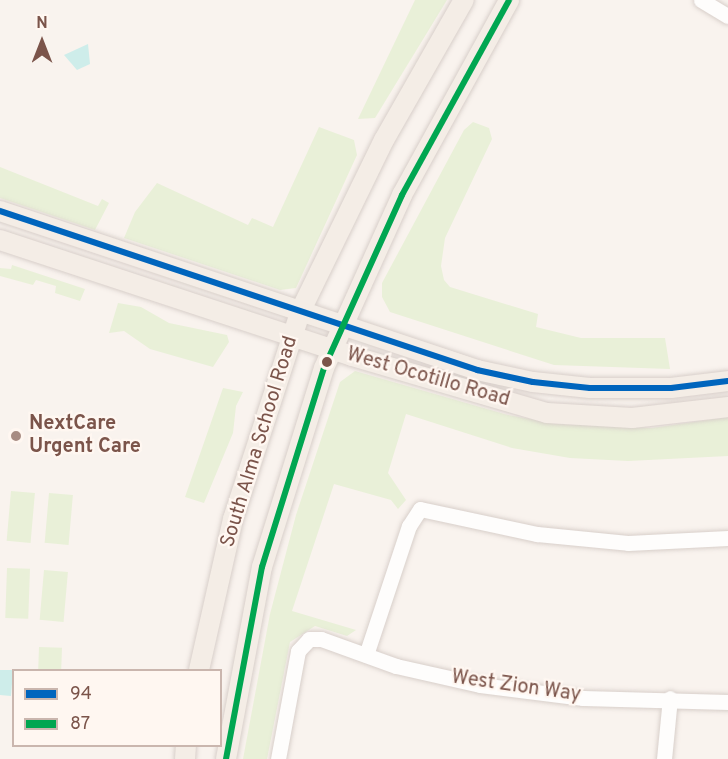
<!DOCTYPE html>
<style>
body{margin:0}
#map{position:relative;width:728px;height:759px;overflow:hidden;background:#f9f3ee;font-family:Overpass,sans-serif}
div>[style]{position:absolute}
.green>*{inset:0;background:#e9f0d8;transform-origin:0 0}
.water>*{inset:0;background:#ceedea}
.roads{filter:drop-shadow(0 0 2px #d8cfca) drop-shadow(0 0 2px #d8cfca)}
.minor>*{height:15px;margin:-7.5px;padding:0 7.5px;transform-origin:7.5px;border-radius:7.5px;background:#fefdfc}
.major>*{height:20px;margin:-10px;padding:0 10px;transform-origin:10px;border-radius:10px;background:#f4ede6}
.bus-1>*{height:6px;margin:-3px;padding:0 3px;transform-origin:3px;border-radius:3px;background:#0065bd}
.bus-2>*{height:6px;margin:-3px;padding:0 3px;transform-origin:3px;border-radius:3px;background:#00a651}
.dots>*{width:16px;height:16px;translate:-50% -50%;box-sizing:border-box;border:3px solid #fff7f1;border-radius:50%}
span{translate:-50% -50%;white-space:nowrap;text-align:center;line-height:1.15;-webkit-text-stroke:4.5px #fff7f1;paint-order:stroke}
.street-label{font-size:20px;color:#7b544a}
.poi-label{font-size:20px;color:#7b544a;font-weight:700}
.left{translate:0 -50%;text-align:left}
.legend{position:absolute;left:12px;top:669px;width:210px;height:78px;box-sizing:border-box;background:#fff7f1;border:2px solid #cab6ae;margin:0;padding:8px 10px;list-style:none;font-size:18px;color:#7b544a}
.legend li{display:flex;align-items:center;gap:12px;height:30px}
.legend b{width:30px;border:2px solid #cab6ae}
.north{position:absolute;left:12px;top:12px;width:60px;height:60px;-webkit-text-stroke:4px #fff7f1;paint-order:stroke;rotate:0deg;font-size:16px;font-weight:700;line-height:24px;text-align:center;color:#7b544a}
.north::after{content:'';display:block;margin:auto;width:21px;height:27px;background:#7b544a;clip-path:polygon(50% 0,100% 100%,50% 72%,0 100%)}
</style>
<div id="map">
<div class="green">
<div style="clip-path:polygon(415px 0,447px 0,375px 118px,358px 119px)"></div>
<div style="clip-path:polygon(473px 122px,489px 128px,492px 139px,445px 238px,441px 266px,444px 280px,450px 287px,538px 314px,536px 327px,581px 338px,665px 338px,670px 369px,554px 365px,390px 312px,382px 297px,382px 283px,464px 130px)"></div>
<div style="clip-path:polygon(319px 127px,354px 140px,357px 155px,296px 288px,280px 290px,124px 238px,135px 212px,157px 183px,248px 225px,252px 218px,273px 227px)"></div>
<div style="clip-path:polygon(0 167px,98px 206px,102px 199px,109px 203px,95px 230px,0 198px)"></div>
<div style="clip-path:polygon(12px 265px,85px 289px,80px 301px,55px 293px,56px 286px,36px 280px,33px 285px,0 276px,0 268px,11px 269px)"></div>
<div style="clip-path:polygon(118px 303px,141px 307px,169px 323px,227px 335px,229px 342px,213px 367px,150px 349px,124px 331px,109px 333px)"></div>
<div style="clip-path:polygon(355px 371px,508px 415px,557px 424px,652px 428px,728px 417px,728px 456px,628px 461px,570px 458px,512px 448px,406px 414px,388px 473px,406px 500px,398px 509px,391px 500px,334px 484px,292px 611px,356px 630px,347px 636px,315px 626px,290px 642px,267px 759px,243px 759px,270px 614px,296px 515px,340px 382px)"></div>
<div style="clip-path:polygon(223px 388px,243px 392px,236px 406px,233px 433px,204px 503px,185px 497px)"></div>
<div style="left:11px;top:491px;width:24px;height:50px;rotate:5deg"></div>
<div style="left:49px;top:493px;width:24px;height:50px;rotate:5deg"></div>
<div style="left:7px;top:568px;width:23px;height:50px;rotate:2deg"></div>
<div style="left:44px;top:570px;width:24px;height:50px;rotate:5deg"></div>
<div style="left:39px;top:647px;width:23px;height:23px;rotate:2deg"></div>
</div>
<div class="water">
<div style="clip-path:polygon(88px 44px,90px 64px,77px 70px,64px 55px)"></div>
<div style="clip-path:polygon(0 670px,13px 670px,11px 696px,0 695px)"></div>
</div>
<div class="roads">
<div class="minor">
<div style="left:701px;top:0;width:31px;rotate:31deg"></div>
<div style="left:366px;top:655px;width:136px;rotate:-71.6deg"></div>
<div style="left:409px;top:526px;width:20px;rotate:-57deg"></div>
<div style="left:420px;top:509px;width:120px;rotate:12.1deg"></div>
<div style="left:537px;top:534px;width:91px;rotate:5.6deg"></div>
<div style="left:628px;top:543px;width:100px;rotate:-2.9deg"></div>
<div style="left:278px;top:759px;width:110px;rotate:-79.5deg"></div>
<div style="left:298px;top:651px;width:16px;rotate:-47deg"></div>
<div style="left:309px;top:639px;width:12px"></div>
<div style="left:321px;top:639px;width:80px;rotate:19.8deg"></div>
<div style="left:396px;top:666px;width:86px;rotate:12.7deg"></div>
<div style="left:480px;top:685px;width:104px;rotate:7.2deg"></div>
<div style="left:583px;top:698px;width:145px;rotate:1.6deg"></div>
<div style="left:664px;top:759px;width:61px;rotate:-84.4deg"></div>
</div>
<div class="major">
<div style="left:0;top:211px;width:503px;rotate:18.43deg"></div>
<div style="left:477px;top:370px;width:57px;rotate:12.1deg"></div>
<div style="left:533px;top:382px;width:57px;rotate:6deg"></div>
<div style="left:590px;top:388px;width:81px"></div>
<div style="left:671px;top:388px;width:57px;rotate:-7deg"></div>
<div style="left:0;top:240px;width:371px;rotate:18.2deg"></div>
<div style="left:352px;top:356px;width:203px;rotate:16.3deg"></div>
<div style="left:547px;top:413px;width:85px;rotate:3.4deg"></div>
<div style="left:632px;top:418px;width:97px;rotate:-6.5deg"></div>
<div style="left:199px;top:670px;width:155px;rotate:-77.3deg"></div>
<div style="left:233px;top:519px;width:220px;rotate:-72deg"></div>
<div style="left:301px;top:310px;width:189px;rotate:-64deg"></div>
<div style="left:384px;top:140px;width:161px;rotate:-60.3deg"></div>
<div style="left:185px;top:759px;width:13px;rotate:-86deg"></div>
<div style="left:226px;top:759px;width:195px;rotate:-79.4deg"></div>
<div style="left:262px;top:567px;width:208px;rotate:-72.7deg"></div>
<div style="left:324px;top:368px;width:190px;rotate:-65.7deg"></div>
<div style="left:402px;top:195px;width:222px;rotate:-61.2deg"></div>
</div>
</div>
<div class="bus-1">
<div style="left:0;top:211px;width:503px;rotate:18.43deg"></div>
<div style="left:477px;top:370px;width:57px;rotate:12.1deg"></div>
<div style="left:533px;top:382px;width:57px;rotate:6deg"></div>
<div style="left:590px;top:388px;width:81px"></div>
<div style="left:671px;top:388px;width:57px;rotate:-7deg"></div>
</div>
<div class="bus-2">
<div style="left:226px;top:759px;width:195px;rotate:-79.4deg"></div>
<div style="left:262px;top:567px;width:208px;rotate:-72.7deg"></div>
<div style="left:324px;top:368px;width:190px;rotate:-65.7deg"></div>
<div style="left:402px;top:195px;width:222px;rotate:-61.2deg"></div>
</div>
<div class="dots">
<div style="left:327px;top:362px;background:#7b544a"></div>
<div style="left:16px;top:436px;background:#a78c83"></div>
</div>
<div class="street-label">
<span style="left:428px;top:378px;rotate:16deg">West Ocotillo Road</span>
<span style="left:260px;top:442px;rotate:-73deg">South Alma School Road</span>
<span style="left:516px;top:687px;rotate:8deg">West Zion Way</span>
</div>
<div class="poi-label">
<span class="left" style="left:29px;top:436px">NextCare<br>Urgent Care</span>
</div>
<ul class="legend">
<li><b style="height:8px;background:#0065bd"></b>94</li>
<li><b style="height:8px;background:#00a651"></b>87</li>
</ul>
<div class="north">N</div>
</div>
